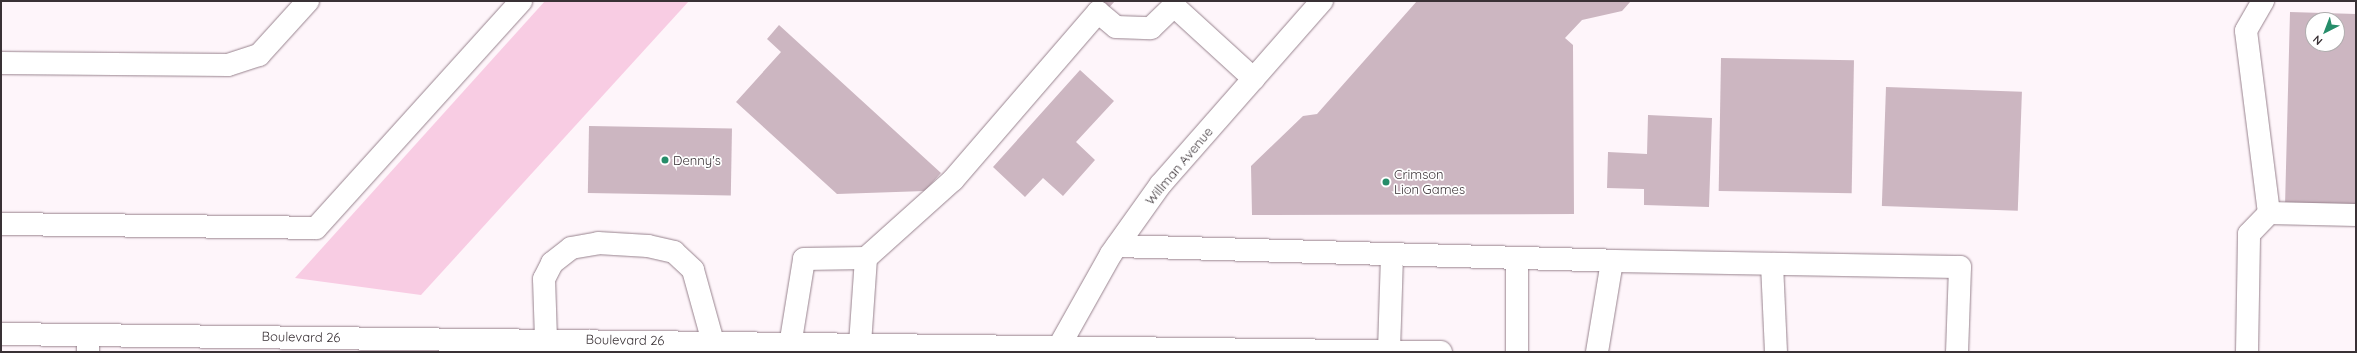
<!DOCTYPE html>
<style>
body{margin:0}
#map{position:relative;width:2357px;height:353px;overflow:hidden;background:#fef5fa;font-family:Quicksand,sans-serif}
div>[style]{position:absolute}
.green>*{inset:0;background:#f8cce3}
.building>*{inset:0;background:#ccb6c1;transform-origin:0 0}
.roads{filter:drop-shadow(0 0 1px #98838e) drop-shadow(0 0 1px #98838e)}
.minor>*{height:22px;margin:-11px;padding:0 11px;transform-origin:11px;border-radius:11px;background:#fff}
.major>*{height:22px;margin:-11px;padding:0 11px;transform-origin:11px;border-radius:11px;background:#fff}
.dots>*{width:11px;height:11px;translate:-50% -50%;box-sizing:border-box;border:2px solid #fff;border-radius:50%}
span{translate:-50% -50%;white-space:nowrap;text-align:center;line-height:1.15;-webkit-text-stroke:3.5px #fff;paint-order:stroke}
.poi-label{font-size:13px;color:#393135}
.left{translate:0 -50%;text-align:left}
.street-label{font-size:13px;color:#393135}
.frame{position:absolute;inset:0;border:2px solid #393135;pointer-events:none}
.north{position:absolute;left:2305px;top:12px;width:40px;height:40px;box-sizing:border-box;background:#fff;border:1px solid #b0adae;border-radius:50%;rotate:222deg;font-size:11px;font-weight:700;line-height:16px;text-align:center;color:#393135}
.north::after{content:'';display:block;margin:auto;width:14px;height:18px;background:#268d6a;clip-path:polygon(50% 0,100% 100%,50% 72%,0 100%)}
</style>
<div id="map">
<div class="green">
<div style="clip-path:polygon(545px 1px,689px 1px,421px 295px,295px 278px)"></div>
</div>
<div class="building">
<div style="clip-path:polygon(1095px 1px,1115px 1px,1106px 11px)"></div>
<div style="clip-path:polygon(1417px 1px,1631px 1px,1622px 11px,1582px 20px,1565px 38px,1573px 45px,1574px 214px,1252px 215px,1251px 166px,1303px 116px,1317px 114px)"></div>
<div style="clip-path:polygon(evenodd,2290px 12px,2356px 14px,2356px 208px,2285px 206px,2290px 12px,2313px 20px,2337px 20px,2337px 44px,2313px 44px,2313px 20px)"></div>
<div style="clip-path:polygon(779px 25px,941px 173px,925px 191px,837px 194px,736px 102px,781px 52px,767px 39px)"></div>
<div style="left:1721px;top:58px;width:133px;height:133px;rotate:1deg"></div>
<div style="clip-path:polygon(1080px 70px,1114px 101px,1076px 142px,1095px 160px,1063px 196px,1043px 178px,1025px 197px,993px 167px)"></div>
<div style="left:1886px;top:87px;width:136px;height:119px;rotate:2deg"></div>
<div style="clip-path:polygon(1648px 115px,1712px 118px,1709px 207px,1644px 205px,1644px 189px,1607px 188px,1608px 152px,1647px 154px)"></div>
<div style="left:589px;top:126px;width:143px;height:67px;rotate:1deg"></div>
</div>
<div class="roads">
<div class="minor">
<div style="left:2263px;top:1px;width:34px;rotate:120deg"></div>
<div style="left:2246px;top:31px;width:183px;rotate:82.8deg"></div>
<div style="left:1px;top:63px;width:227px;rotate:0.5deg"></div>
<div style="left:228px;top:65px;width:33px;rotate:-18deg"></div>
<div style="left:259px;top:55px;width:73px;rotate:-47.8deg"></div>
<div style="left:1px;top:224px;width:315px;rotate:0.7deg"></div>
<div style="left:316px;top:228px;width:306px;rotate:-47.9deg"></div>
<div style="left:1117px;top:246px;width:495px;rotate:1.7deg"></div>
<div style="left:1517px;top:258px;width:94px;rotate:90deg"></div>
<div style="left:1772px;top:264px;width:88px;rotate:87.4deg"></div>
<div style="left:88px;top:335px;width:17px;rotate:90deg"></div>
<div style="left:546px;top:339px;width:60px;rotate:-91.9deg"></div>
<div style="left:544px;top:279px;width:18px;rotate:-63deg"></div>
<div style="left:552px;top:263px;width:24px;rotate:-38deg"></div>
<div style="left:571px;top:248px;width:27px;rotate:-10deg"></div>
<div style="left:598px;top:243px;width:50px;rotate:3.4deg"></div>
<div style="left:648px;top:246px;width:27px;rotate:13deg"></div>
<div style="left:674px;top:252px;width:26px;rotate:43deg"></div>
<div style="left:693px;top:270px;width:75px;rotate:74.5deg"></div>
<div style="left:713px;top:342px;width:10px;rotate:96deg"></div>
<div style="left:860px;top:344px;width:86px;rotate:-86deg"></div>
<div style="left:866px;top:258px;width:117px;rotate:-41.9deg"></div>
<div style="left:953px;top:180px;width:222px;rotate:-49.2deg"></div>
<div style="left:1098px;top:12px;width:23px;rotate:40deg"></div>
<div style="left:1116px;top:27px;width:35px;rotate:2deg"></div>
<div style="left:1151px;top:28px;width:32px;rotate:-44deg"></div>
<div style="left:1174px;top:6px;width:108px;rotate:42.4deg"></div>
<div style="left:1389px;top:351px;width:96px;rotate:-88.2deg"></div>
<div style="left:789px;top:352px;width:94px;rotate:-80.8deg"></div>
<div style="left:804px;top:259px;width:62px;rotate:-0.9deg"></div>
<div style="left:1056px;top:352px;width:112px;rotate:-60.7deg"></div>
<div style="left:1111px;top:254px;width:86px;rotate:-54.5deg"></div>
<div style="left:1161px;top:184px;width:244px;rotate:-48.7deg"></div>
<div style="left:1597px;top:352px;width:92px;rotate:-80.6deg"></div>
<div style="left:1612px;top:261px;width:348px;rotate:1deg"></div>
<div style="left:1960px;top:267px;width:85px;rotate:92deg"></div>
<div style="left:2247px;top:352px;width:118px;rotate:-89deg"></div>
<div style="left:2249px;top:234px;width:29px;rotate:-46deg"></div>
<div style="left:2269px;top:213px;width:87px;rotate:1.3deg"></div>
</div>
<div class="major">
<div style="left:1px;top:334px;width:1440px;rotate:0.72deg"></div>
</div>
</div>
<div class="dots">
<div style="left:665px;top:160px;background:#268d6a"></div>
<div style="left:1386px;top:182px;background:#268d6a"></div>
</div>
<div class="poi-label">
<span class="left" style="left:673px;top:160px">Denny's</span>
<span class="left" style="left:1394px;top:182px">Crimson<br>Lion Games</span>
</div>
<div class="street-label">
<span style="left:1179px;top:166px;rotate:-50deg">Willman Avenue</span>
<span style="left:301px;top:337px;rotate:1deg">Boulevard 26</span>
<span style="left:625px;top:340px;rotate:1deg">Boulevard 26</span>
</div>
<div class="frame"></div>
<div class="north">N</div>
</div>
